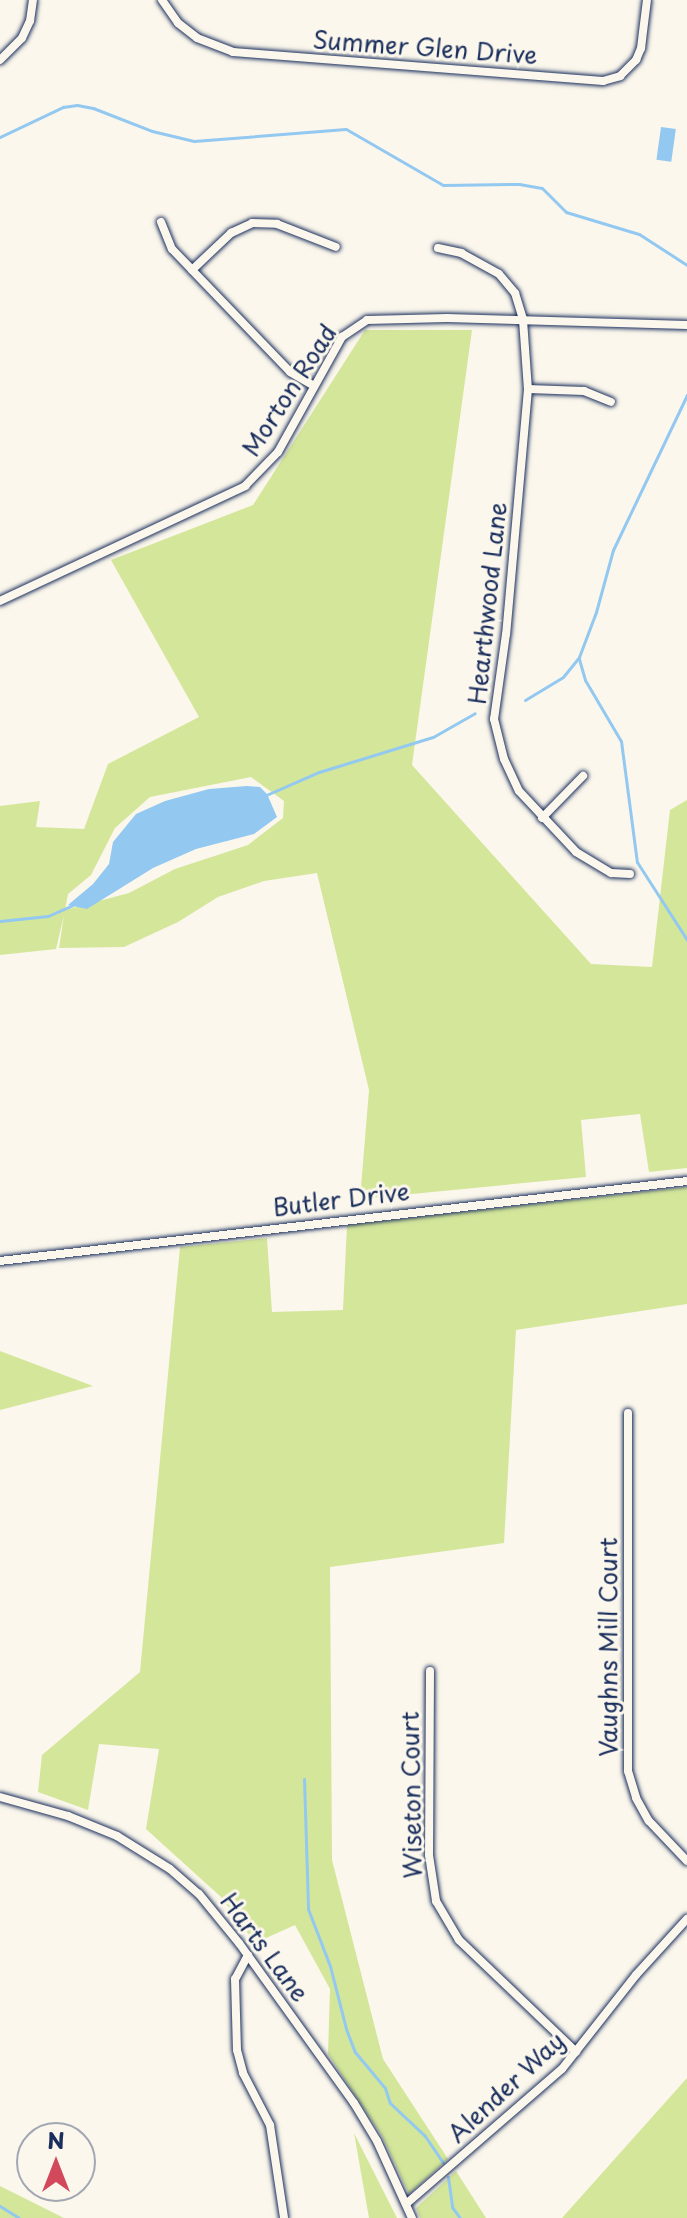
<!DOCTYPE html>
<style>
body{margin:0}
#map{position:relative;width:687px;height:2218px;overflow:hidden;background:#fbf7ec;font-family:"Playpen Sans",sans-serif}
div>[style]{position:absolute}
.green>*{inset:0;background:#d4e69a}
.water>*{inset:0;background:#93c8f1;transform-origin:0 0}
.stream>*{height:3px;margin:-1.5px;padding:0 1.5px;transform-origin:1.5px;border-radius:1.5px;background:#93c8f1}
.roads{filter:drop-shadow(0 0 2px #1b2f5e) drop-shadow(0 0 2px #1b2f5e)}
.minor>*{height:8px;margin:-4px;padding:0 4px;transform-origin:4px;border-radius:4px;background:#fbf7ec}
span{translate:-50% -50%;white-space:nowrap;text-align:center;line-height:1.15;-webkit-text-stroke:6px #fbf7ec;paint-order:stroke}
.street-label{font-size:24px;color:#1b2f5e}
.north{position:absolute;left:16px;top:2122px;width:80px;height:80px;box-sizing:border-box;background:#fbf7ec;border:2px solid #a1a7b3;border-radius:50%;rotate:0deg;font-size:22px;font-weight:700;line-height:32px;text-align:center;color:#1b2f5e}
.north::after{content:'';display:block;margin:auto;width:28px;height:36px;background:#d1495b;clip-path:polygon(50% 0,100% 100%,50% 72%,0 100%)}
</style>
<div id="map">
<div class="green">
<div style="clip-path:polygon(evenodd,365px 330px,472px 330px,412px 765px,591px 964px,652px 967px,670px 810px,687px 800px,687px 1168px,649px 1172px,640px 1114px,581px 1120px,586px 1177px,360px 1199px,369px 1090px,317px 873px,264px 881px,218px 897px,178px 922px,124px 947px,59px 948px,64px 915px,56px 949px,0 955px,0 806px,40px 801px,36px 827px,84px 829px,108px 764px,199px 717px,111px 560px,253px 505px,365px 330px,251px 777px,284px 801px,283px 818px,248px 845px,175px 869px,129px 893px,65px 910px,68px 894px,91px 875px,115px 828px,150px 797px,251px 777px)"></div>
<div style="clip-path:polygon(687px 1187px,687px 1304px,516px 1330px,504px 1543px,330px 1567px,332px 1860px,383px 2059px,448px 2159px,409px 2194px,382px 2136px,328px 2054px,330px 1989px,295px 1925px,255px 1943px,221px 1897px,146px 1829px,159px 1749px,99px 1744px,88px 1810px,38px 1792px,42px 1755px,140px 1672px,180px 1247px,267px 1238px,272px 1312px,343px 1310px,347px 1225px)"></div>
<div style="clip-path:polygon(0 1351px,93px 1386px,0 1410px)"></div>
<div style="clip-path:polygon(687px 2078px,687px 2218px,562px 2218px)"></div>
<div style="clip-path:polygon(354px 2133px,397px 2218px,369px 2218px)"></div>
<div style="clip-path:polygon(456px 2171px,486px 2218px,420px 2218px,416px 2208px)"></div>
<div style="clip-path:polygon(0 2186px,64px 2218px,0 2218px)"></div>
</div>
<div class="water">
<div style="left:661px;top:127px;width:15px;height:33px;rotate:8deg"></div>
<div style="clip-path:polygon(247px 786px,260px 787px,267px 794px,277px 817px,254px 834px,196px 849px,153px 868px,87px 909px,68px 905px,93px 884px,109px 864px,113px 842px,136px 814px,165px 801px,209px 789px)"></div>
</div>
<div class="stream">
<div style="left:0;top:137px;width:70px;rotate:-25.5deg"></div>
<div style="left:63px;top:107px;width:14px;rotate:-8deg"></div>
<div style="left:77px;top:105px;width:16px;rotate:11deg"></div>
<div style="left:93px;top:108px;width:63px;rotate:21.3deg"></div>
<div style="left:152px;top:131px;width:43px;rotate:13.4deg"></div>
<div style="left:194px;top:141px;width:152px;rotate:-4.5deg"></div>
<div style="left:346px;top:129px;width:112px;rotate:30deg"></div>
<div style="left:443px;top:185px;width:76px;rotate:-0.8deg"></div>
<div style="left:519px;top:184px;width:23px;rotate:10deg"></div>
<div style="left:542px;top:188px;width:34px;rotate:45deg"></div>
<div style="left:566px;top:212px;width:76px;rotate:16.8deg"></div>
<div style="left:639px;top:234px;width:57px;rotate:32.9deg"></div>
<div style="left:579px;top:659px;width:22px;rotate:74deg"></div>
<div style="left:585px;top:680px;width:71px;rotate:59.5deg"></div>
<div style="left:621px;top:741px;width:122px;rotate:82.5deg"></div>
<div style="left:637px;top:862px;width:93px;rotate:57.3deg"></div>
<div style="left:525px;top:700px;width:44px;rotate:-31.2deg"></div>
<div style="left:563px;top:677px;width:26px;rotate:-51deg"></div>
<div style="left:579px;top:657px;width:48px;rotate:-69.3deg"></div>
<div style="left:596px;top:612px;width:64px;rotate:-74.7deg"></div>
<div style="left:613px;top:550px;width:172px;rotate:-64.5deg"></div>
<div style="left:264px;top:796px;width:60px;rotate:-23.6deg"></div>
<div style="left:319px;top:772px;width:119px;rotate:-17.1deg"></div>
<div style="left:433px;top:737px;width:48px;rotate:-29.7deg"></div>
<div style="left:0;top:921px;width:48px;rotate:-5.9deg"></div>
<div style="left:48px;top:916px;width:27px;rotate:-24deg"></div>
<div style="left:304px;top:1779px;width:130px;rotate:88.2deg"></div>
<div style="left:308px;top:1909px;width:61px;rotate:68.9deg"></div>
<div style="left:330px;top:1966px;width:65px;rotate:75.7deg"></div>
<div style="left:346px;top:2029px;width:25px;rotate:69deg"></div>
<div style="left:355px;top:2052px;width:47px;rotate:50.2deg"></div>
<div style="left:385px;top:2088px;width:16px;rotate:72deg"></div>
<div style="left:390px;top:2103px;width:48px;rotate:43.3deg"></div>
<div style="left:425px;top:2136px;width:32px;rotate:56deg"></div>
<div style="left:448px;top:2177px;width:30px;rotate:82deg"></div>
<div style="left:452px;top:2207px;width:14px;rotate:54deg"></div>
<div style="left:0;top:2206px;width:22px;rotate:32deg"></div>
</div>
<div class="roads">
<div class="minor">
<div style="left:162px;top:0;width:28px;rotate:55deg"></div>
<div style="left:178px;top:23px;width:24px;rotate:38deg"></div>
<div style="left:197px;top:38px;width:39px;rotate:21deg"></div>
<div style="left:233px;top:52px;width:371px;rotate:4.5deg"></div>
<div style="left:603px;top:81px;width:18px;rotate:-16deg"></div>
<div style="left:620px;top:76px;width:23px;rotate:-45deg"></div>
<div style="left:636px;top:60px;width:13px;rotate:-67deg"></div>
<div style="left:641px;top:48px;width:48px;rotate:-82.9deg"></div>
<div style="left:0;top:60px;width:31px;rotate:-45deg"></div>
<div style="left:22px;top:38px;width:19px;rotate:-65deg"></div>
<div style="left:30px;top:21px;width:21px;rotate:-82deg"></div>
<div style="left:161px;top:222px;width:29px;rotate:68deg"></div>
<div style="left:172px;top:249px;width:29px;rotate:46deg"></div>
<div style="left:192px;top:270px;width:141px;rotate:46.1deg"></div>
<div style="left:290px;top:372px;width:28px;rotate:30deg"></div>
<div style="left:438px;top:248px;width:24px;rotate:12deg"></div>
<div style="left:461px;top:253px;width:43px;rotate:28.9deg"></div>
<div style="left:499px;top:274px;width:25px;rotate:50deg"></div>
<div style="left:515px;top:293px;width:28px;rotate:73deg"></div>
<div style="left:523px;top:320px;width:69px;rotate:85.9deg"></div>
<div style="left:528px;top:389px;width:246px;rotate:95.1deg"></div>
<div style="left:506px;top:634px;width:86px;rotate:98deg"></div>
<div style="left:494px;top:719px;width:41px;rotate:76deg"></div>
<div style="left:504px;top:759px;width:35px;rotate:65deg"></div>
<div style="left:519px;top:791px;width:83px;rotate:46.9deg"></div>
<div style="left:576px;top:852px;width:41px;rotate:31deg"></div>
<div style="left:611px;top:873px;width:19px;rotate:3deg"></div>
<div style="left:192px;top:270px;width:54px;rotate:-43.5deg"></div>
<div style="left:231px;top:233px;width:23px;rotate:-25deg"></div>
<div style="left:252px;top:223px;width:25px;rotate:2deg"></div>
<div style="left:277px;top:224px;width:63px;rotate:21.3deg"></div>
<div style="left:528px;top:389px;width:56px;rotate:2deg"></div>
<div style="left:584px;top:391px;width:29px;rotate:22deg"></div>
<div style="left:0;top:601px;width:271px;rotate:-25.1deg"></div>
<div style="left:245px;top:486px;width:47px;rotate:-45.9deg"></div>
<div style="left:278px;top:452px;width:132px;rotate:-60.9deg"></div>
<div style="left:342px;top:337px;width:30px;rotate:-34deg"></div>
<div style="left:367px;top:320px;width:80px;rotate:-1.4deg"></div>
<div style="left:447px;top:318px;width:240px;rotate:1.7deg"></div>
<div style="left:542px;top:818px;width:59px;rotate:-45.7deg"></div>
<div style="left:0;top:1261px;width:692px;rotate:-6.64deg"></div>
<div style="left:628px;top:1413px;width:358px;rotate:90deg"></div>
<div style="left:628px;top:1771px;width:28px;rotate:73deg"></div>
<div style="left:636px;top:1798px;width:26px;rotate:61deg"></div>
<div style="left:649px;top:1821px;width:55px;rotate:46.5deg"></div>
<div style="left:430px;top:1671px;width:184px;rotate:90.3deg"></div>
<div style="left:429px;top:1855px;width:47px;rotate:81.3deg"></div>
<div style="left:436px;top:1901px;width:45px;rotate:59.5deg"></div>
<div style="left:459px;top:1940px;width:162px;rotate:43.7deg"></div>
<div style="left:0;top:1797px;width:71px;rotate:15.6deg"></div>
<div style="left:68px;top:1816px;width:53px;rotate:22.2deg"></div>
<div style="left:117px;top:1836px;width:62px;rotate:31.9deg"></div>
<div style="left:170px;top:1869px;width:38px;rotate:41deg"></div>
<div style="left:199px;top:1894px;width:63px;rotate:50.8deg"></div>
<div style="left:239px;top:1943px;width:197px;rotate:54.3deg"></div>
<div style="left:354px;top:2103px;width:44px;rotate:58.8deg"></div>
<div style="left:377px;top:2141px;width:85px;rotate:65.6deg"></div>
<div style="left:248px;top:1955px;width:27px;rotate:118deg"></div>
<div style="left:235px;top:1979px;width:71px;rotate:88.4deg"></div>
<div style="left:237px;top:2050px;width:24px;rotate:75deg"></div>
<div style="left:243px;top:2073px;width:59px;rotate:62.6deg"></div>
<div style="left:270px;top:2125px;width:94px;rotate:81.4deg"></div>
<div style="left:406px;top:2204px;width:206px;rotate:-40.9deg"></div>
<div style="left:562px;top:2069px;width:120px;rotate:-51.8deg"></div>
<div style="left:636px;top:1975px;width:76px;rotate:-47.7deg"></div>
</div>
</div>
<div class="street-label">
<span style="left:425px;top:47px;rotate:4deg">Summer Glen Drive</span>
<span style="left:289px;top:390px;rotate:-57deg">Morton Road</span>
<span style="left:487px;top:603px;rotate:-84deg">Hearthwood Lane</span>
<span style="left:341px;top:1199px;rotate:-7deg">Butler Drive</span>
<span style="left:608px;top:1647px;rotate:-90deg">Vaughns Mill Court</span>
<span style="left:411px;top:1795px;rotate:-91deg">Wiseton Court</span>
<span style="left:265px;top:1947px;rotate:53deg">Harts Lane</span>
<span style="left:506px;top:2087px;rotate:-43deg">Alender Way</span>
</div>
<div class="north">N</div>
</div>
